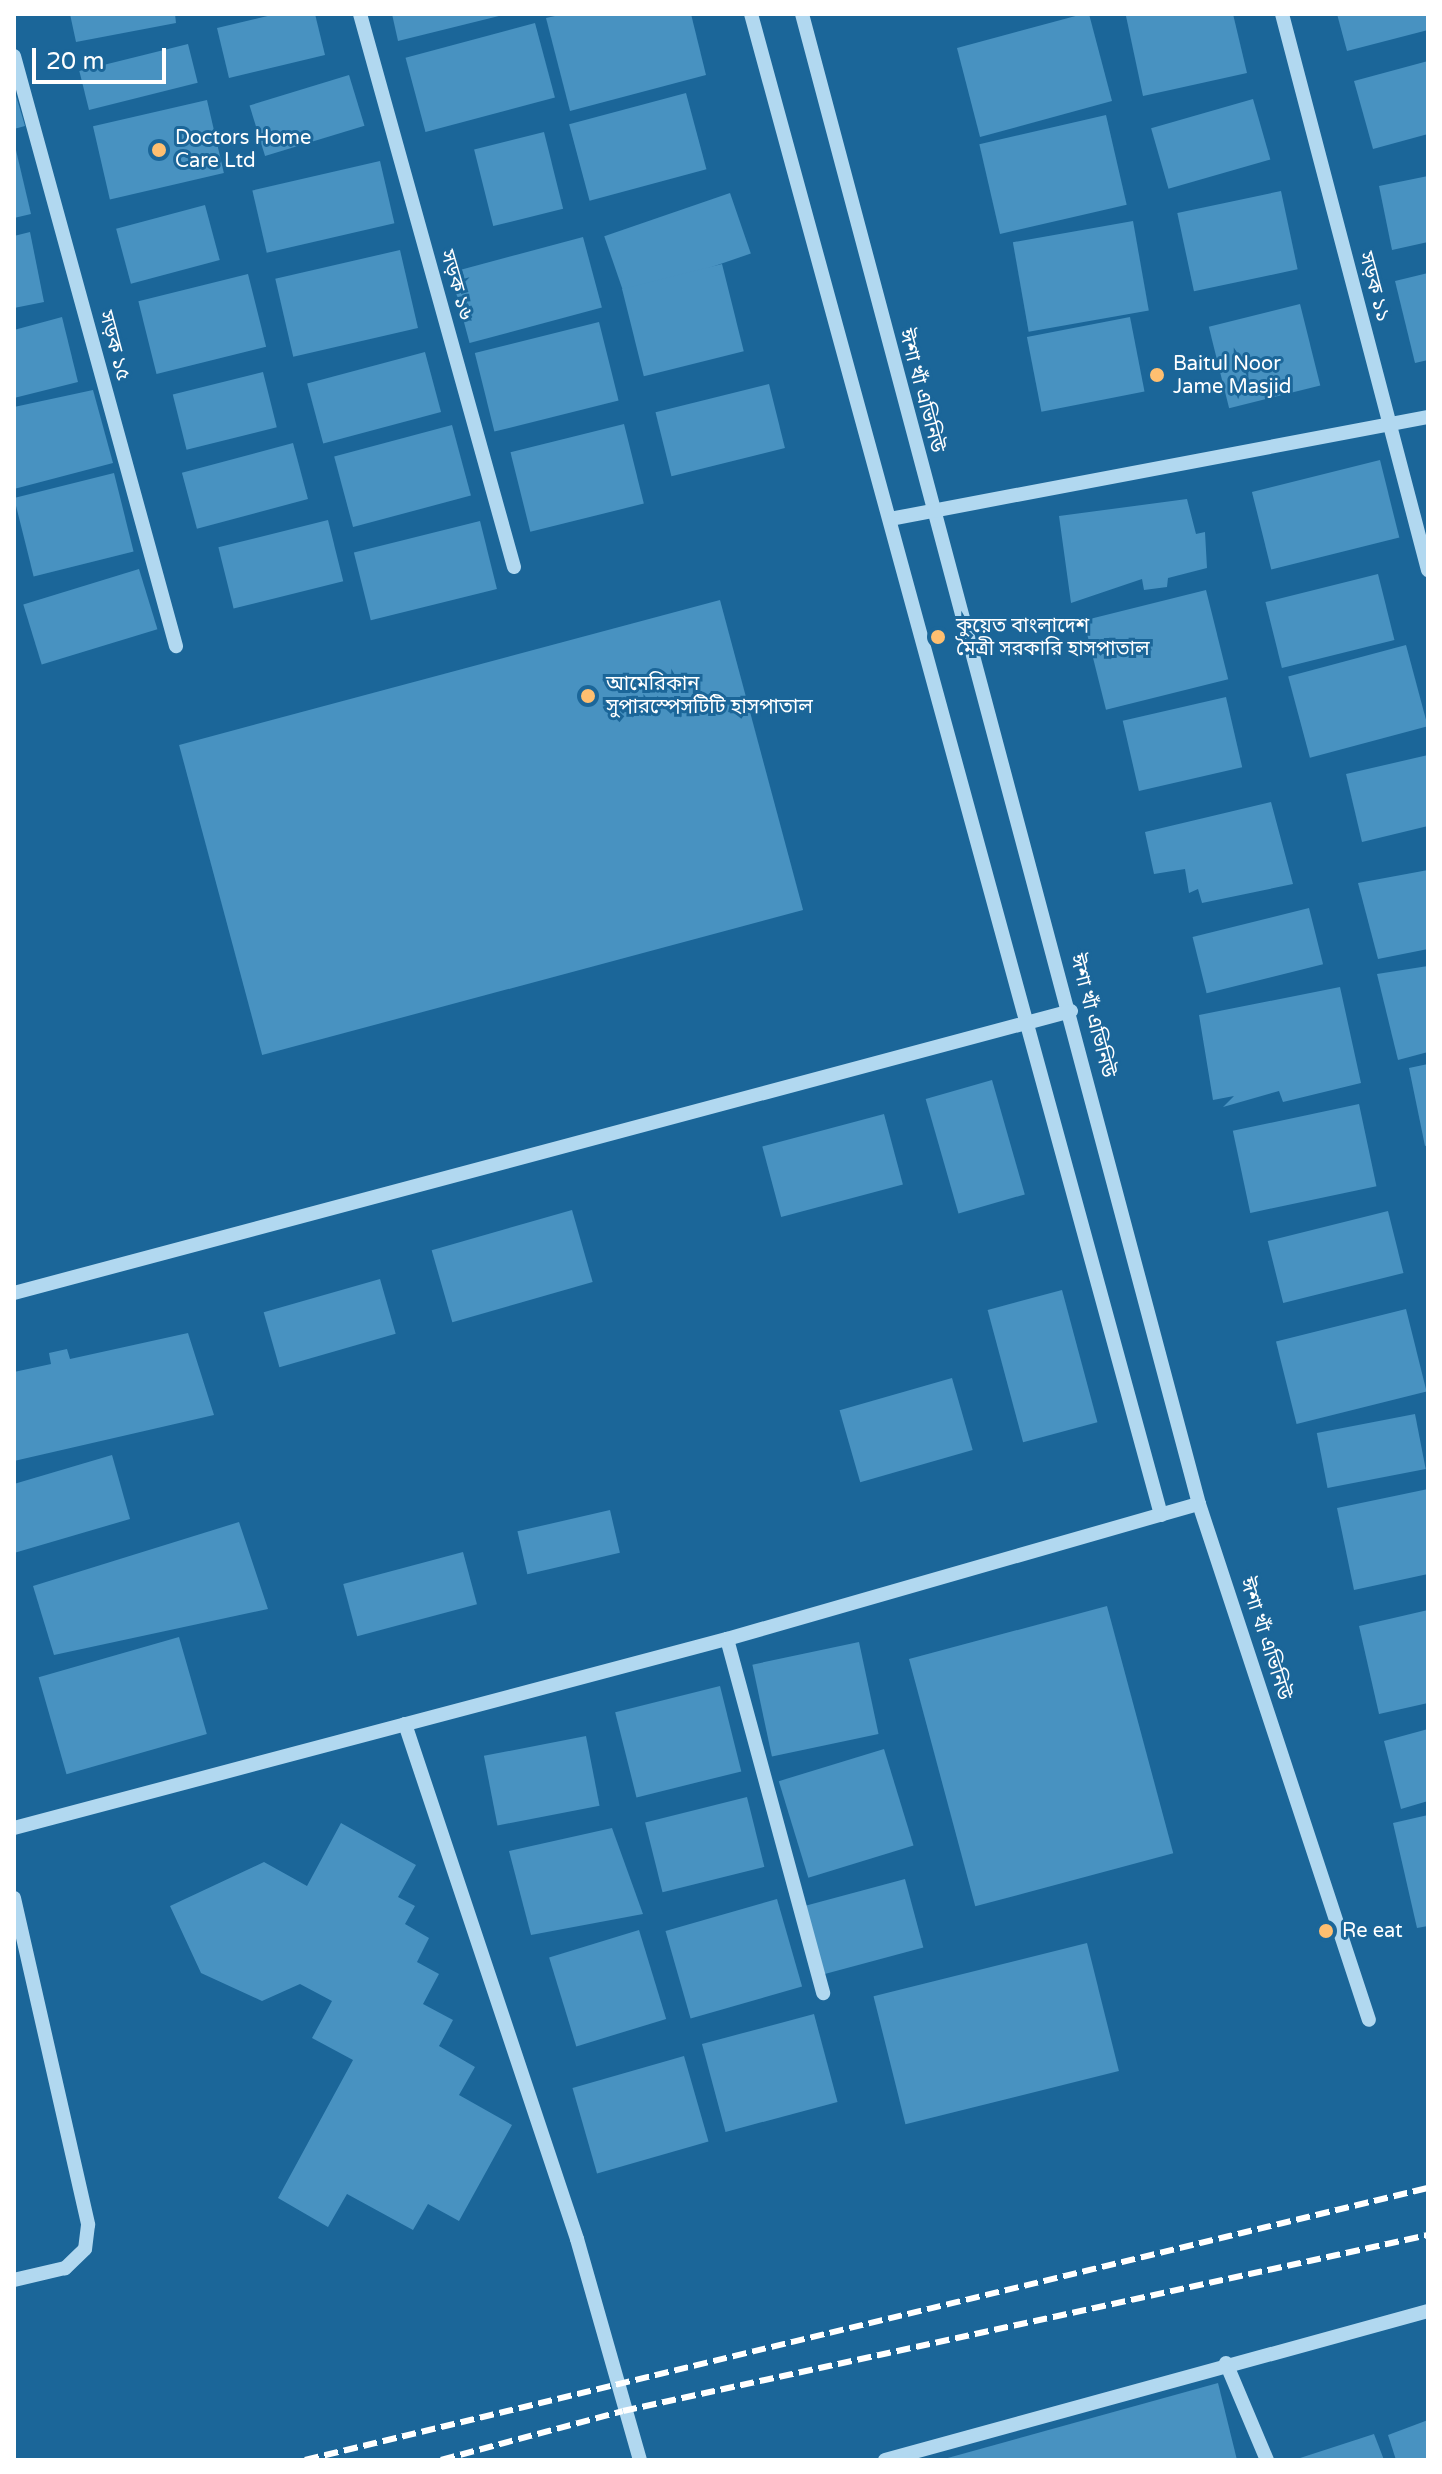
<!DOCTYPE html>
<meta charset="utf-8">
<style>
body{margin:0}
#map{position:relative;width:1442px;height:2474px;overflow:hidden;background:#1b6699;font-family:"Varela Round","Noto Sans Bengali",sans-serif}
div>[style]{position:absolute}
.building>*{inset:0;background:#4892c1;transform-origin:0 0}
.minor>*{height:14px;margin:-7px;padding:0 7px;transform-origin:7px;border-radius:7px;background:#b1d8f0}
.rail>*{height:6px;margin-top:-3px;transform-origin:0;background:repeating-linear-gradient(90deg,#fff 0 14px,transparent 0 20px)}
.dots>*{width:22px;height:22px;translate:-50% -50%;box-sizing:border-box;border:4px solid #1b6699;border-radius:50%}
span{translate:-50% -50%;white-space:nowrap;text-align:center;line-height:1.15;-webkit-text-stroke:6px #1b6699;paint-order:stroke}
.poi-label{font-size:20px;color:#fff}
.left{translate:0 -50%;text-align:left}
.street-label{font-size:20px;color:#fff}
.frame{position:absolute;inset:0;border:16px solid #fff;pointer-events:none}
.scale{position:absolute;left:32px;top:48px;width:134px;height:36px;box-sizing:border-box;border:4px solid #fff;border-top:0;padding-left:10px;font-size:24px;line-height:28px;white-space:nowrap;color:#fff;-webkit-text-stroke:6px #1b6699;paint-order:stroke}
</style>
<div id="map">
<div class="building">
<div style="clip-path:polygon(70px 14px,175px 14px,176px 23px,76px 42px)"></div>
<div style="clip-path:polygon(276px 14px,315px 14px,325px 55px,229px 78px,217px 28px)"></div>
<div style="clip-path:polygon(392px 14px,503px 14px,503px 15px,398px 41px)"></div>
<div style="clip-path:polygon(564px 14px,691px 14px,706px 75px,570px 111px,546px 18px)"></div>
<div style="clip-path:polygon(1083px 14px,1089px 14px,1112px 101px,980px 137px,957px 48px)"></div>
<div style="clip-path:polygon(1233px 14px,1247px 73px,1143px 96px,1126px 16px)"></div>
<div style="clip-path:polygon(1337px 14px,1428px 14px,1428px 30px,1347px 51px)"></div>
<div style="left:535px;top:23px;width:77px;height:134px;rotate:75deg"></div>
<div style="left:188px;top:44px;width:40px;height:112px;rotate:76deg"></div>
<div style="clip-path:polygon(1428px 61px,1428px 134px,1373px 149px,1354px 81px)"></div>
<div style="left:349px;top:75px;width:53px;height:104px;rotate:73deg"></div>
<div style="clip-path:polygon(14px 89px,25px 126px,14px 129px)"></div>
<div style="left:686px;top:93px;width:79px;height:121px;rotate:75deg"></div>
<div style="left:1253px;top:99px;width:63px;height:106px;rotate:74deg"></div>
<div style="left:207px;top:100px;width:75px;height:117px;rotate:77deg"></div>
<div style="left:1106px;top:115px;width:92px;height:130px;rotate:77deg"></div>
<div style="left:544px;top:132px;width:79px;height:72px;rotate:76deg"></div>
<div style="clip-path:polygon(15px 146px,31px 214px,14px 218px,14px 147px)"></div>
<div style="left:380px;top:161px;width:64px;height:131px;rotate:77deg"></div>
<div style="clip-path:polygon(1428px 176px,1428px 242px,1392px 250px,1379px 186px)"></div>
<div style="left:1281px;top:191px;width:80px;height:106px;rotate:78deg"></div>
<div style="left:730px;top:193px;width:64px;height:133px;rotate:71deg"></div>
<div style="left:205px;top:205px;width:57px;height:92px;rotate:75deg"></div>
<div style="left:1133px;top:221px;width:91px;height:122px;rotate:80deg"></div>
<div style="clip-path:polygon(30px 232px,44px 302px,14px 308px,14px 236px)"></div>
<div style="left:583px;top:237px;width:73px;height:137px;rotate:75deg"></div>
<div style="left:400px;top:250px;width:80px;height:128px;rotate:77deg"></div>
<div style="left:722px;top:264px;width:90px;height:103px;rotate:76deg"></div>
<div style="clip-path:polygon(1428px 273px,1428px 360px,1415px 363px,1395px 281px)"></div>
<div style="left:248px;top:274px;width:75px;height:113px;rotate:76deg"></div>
<div style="left:1300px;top:304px;width:84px;height:94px;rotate:76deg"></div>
<div style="clip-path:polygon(62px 317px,78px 382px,14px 398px,14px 330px)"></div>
<div style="left:1130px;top:317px;width:76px;height:105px;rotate:79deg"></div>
<div style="left:599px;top:322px;width:81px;height:128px;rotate:76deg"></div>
<div style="left:425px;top:352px;width:62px;height:122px;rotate:75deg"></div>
<div style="left:263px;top:372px;width:57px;height:93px;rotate:76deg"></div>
<div style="left:769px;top:384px;width:66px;height:117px;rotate:76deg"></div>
<div style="clip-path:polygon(93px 390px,113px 463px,14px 489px,14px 407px)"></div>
<div style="left:624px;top:424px;width:82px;height:117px;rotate:76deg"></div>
<div style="left:452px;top:425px;width:73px;height:122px;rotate:75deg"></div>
<div style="left:293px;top:443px;width:58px;height:115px;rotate:75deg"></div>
<div style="left:1380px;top:460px;width:80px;height:132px;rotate:76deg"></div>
<div style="left:114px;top:473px;width:81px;height:103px;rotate:76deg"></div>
<div style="clip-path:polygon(1187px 499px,1196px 534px,1205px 532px,1207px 568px,1168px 578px,1167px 587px,1144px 590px,1142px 579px,1071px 603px,1059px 516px)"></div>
<div style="left:328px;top:520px;width:63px;height:113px;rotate:76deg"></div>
<div style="left:480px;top:521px;width:70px;height:130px;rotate:76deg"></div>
<div style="left:139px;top:569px;width:63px;height:121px;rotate:73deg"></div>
<div style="left:1378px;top:574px;width:68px;height:116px;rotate:76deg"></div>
<div style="left:1206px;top:590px;width:92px;height:126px;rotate:76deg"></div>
<div style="left:720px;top:600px;width:321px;height:560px;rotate:75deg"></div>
<div style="left:1406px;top:645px;width:84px;height:122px;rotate:75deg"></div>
<div style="left:1226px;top:697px;width:72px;height:106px;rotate:77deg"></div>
<div style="clip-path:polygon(1428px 755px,1428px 826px,1362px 842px,1346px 774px)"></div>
<div style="clip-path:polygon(1271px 802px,1293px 884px,1202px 903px,1198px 889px,1189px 893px,1185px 869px,1154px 874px,1145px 832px)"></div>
<div style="clip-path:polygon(1428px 870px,1428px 949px,1378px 959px,1358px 883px)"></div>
<div style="left:1309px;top:908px;width:58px;height:120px;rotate:76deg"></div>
<div style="clip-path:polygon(1428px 966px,1428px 1052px,1398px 1060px,1377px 974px)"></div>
<div style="clip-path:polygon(1340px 987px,1361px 1083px,1283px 1102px,1279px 1091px,1223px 1107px,1234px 1096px,1213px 1100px,1199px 1015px)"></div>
<div style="clip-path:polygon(1428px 1064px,1428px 1145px,1425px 1146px,1409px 1068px)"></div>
<div style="left:992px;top:1080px;width:119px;height:69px;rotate:74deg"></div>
<div style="left:1359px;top:1104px;width:84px;height:129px;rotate:78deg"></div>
<div style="left:884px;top:1114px;width:73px;height:126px;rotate:75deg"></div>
<div style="left:572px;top:1210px;width:75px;height:146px;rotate:74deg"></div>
<div style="left:1388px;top:1211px;width:64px;height:124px;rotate:76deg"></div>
<div style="left:380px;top:1279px;width:57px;height:121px;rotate:74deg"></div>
<div style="left:1062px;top:1290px;width:137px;height:77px;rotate:75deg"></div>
<div style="left:1406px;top:1309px;width:85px;height:134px;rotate:76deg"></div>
<div style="clip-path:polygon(188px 1333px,214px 1415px,14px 1461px,14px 1372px,51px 1364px,49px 1353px,67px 1349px,70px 1359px)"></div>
<div style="left:952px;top:1378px;width:75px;height:117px;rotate:74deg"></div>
<div style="left:1415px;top:1414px;width:56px;height:100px;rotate:79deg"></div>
<div style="clip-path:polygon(112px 1455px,130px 1519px,14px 1553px,14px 1484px)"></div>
<div style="clip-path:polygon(1428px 1489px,1428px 1574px,1354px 1590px,1337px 1508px)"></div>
<div style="left:610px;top:1510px;width:44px;height:95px;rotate:77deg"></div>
<div style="clip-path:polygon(239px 1522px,268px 1609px,54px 1655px,33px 1586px)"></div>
<div style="left:463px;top:1552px;width:54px;height:124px;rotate:75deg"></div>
<div style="left:1107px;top:1606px;width:256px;height:205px;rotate:75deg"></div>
<div style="clip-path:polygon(1428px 1610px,1428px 1703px,1379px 1714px,1359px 1626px)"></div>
<div style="left:179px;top:1637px;width:101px;height:146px;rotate:74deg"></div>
<div style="left:859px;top:1642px;width:94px;height:109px;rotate:78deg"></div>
<div style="left:720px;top:1686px;width:88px;height:108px;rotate:76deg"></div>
<div style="clip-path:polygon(1428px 1729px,1428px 1801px,1401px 1809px,1384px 1741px)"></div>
<div style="left:586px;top:1736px;width:71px;height:104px;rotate:79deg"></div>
<div style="left:884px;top:1749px;width:101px;height:110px;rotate:73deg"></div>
<div style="left:747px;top:1797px;width:72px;height:105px;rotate:76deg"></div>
<div style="clip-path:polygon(1428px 1815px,1428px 1926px,1417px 1928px,1393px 1823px)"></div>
<div style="clip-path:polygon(341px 1823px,416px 1865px,398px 1897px,415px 1906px,405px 1924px,429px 1938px,417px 1962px,439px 1974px,423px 2004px,453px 2020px,439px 2046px,475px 2067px,459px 2095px,512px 2125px,459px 2221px,428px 2204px,413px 2230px,347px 2194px,328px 2227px,278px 2198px,353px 2060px,312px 2038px,332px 2001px,300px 1984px,262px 2001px,201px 1973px,170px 1906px,264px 1862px,307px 1886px)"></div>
<div style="clip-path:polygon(612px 1828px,643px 1914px,531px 1935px,509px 1851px)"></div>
<div style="left:905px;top:1879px;width:71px;height:104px;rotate:75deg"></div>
<div style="left:777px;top:1899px;width:91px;height:116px;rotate:74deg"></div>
<div style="left:639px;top:1930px;width:93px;height:94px;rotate:73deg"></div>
<div style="left:1087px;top:1943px;width:132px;height:220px;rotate:76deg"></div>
<div style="left:814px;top:2014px;width:91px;height:116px;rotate:75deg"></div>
<div style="left:684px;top:2056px;width:89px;height:116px;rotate:74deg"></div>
<div style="clip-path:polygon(1218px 2383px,1237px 2460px,944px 2460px,944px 2459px)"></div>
<div style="clip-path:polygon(1428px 2420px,1428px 2460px,1396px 2460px,1388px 2435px)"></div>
<div style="clip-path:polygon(1374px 2434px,1384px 2460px,1297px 2460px,1297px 2459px)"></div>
</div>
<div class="minor">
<div style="left:360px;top:14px;width:574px;rotate:74.44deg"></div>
<div style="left:751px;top:14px;width:1556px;rotate:74.72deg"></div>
<div style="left:802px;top:14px;width:1542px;rotate:75.08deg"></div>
<div style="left:1199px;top:1504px;width:543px;rotate:71.77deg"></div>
<div style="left:1282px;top:14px;width:575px;rotate:75.29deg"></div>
<div style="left:14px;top:56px;width:612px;rotate:74.65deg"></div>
<div style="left:890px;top:519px;width:548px;rotate:-10.74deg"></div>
<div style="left:14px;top:1293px;width:1094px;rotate:-14.94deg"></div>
<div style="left:727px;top:1639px;width:367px;rotate:74.8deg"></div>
<div style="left:405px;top:1724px;width:543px;rotate:71.53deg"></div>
<div style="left:577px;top:2239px;width:230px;rotate:74.1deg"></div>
<div style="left:14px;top:1828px;width:738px;rotate:-14.85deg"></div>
<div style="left:727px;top:1639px;width:491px;rotate:-16deg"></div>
<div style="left:14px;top:1898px;width:335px;rotate:77.2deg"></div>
<div style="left:88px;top:2225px;width:24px;rotate:97deg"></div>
<div style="left:85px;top:2249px;width:28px;rotate:136deg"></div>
<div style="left:65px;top:2268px;width:52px;rotate:166.8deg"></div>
<div style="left:1226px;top:2363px;width:105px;rotate:67.1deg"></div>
<div style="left:885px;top:2460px;width:563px;rotate:-15.34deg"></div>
</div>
<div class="rail">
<div style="left:305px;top:2460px;width:1155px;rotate:-13.62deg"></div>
<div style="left:441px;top:2460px;width:188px;rotate:-15.1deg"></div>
<div style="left:623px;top:2411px;width:824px;rotate:-12.33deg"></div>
</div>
<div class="dots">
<div style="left:159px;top:150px;background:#ffbf70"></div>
<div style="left:1157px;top:375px;background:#ffbf70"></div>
<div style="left:938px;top:637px;background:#ffbf70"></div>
<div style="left:588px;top:696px;background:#ffbf70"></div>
<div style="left:1326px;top:1931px;background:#ffbf70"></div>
</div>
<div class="poi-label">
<span class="left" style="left:175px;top:150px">Doctors Home<br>Care Ltd</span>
<span class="left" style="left:1173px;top:376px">Baitul Noor<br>Jame Masjid</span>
<span class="left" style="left:956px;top:638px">কুয়েত বাংলাদেশ<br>মৈত্রী সরকারি হাসপাতাল</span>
<span class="left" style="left:606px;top:696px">আমেরিকান<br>সুপারস্পেসটিটি হাসপাতাল</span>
<span class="left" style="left:1342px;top:1931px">Re eat</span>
</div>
<div class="street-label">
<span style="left:456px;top:285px;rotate:74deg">সড়ক ১৬</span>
<span style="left:1374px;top:287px;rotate:75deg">সড়ক ১১</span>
<span style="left:114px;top:346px;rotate:75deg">সড়ক ১৫</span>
<span style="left:921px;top:391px;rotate:75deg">ঈশা খাঁ এভিনিউ</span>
<span style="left:1092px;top:1016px;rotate:75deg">ঈশা খাঁ এভিনিউ</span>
<span style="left:1265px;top:1639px;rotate:72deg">ঈশা খাঁ এভিনিউ</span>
</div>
<div class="frame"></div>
<div class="scale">20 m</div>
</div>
